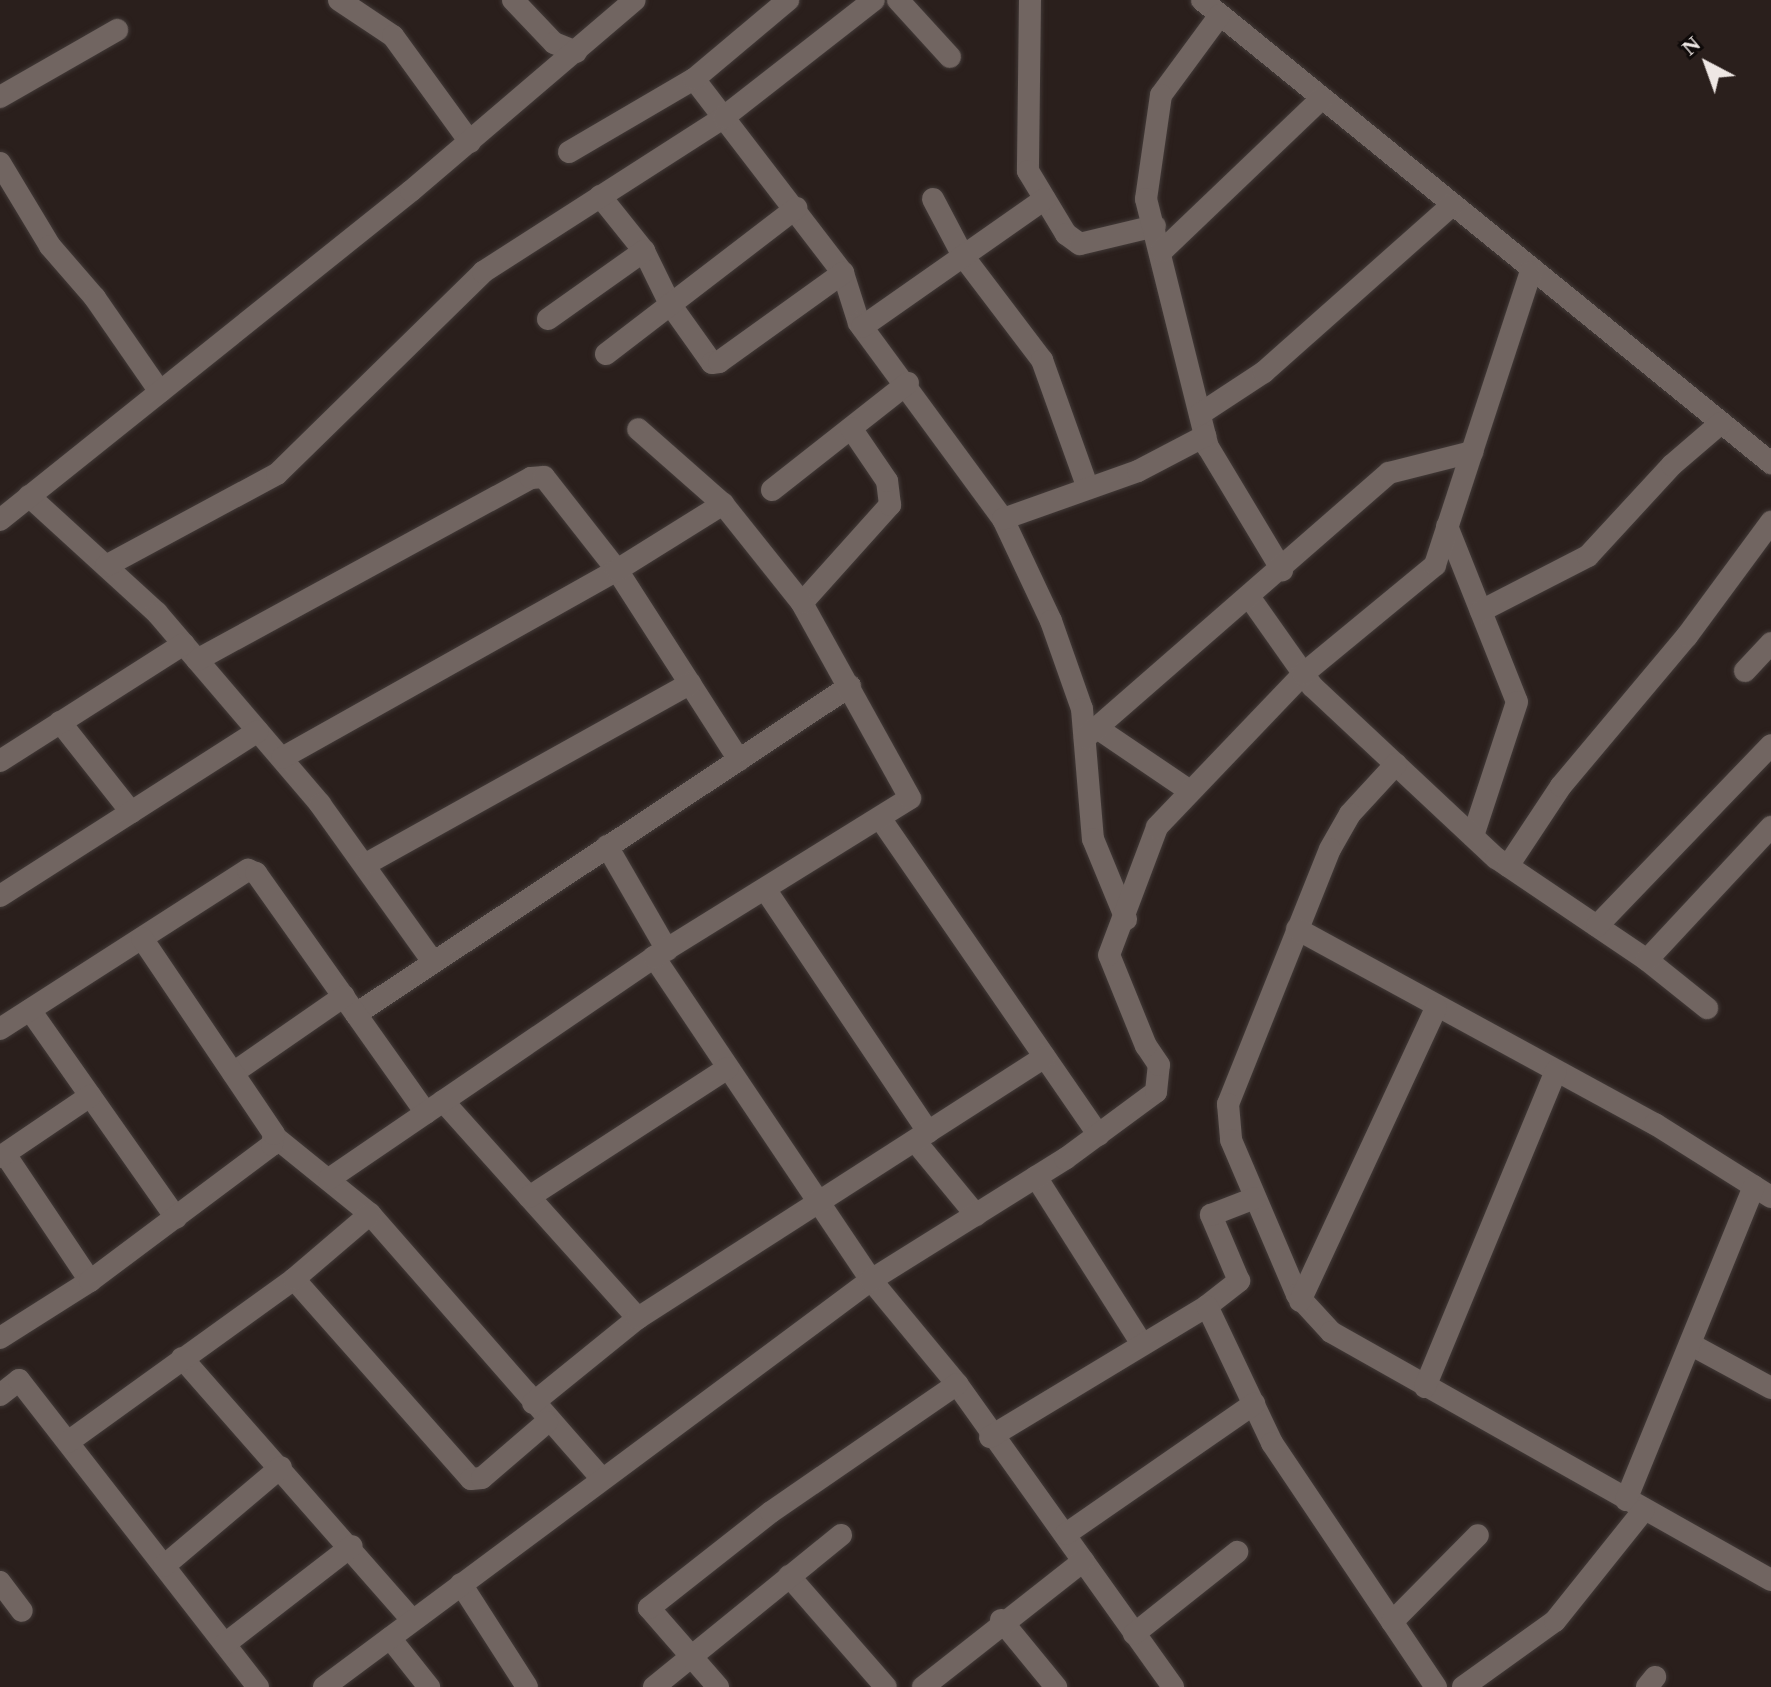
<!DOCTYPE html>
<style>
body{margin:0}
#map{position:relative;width:1771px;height:1687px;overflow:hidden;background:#2a1f1c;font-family:Georgia,serif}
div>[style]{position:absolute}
.roads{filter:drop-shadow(0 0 2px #423a38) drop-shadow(0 0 2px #423a38)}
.minor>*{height:22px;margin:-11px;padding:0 11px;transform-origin:11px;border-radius:11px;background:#716561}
span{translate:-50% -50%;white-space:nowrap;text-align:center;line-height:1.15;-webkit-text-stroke:6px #0f0a09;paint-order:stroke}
.north{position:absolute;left:1667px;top:24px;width:80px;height:80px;-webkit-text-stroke:6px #0f0a09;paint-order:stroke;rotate:319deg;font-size:22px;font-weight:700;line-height:32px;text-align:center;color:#eee7e4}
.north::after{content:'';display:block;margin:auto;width:28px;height:36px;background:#eee7e4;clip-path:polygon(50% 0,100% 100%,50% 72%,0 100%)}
</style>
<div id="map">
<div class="roads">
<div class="minor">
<div style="left:339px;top:0;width:65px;rotate:33.7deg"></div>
<div style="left:393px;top:36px;width:131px;rotate:54deg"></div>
<div style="left:513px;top:0;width:59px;rotate:46.4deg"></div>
<div style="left:554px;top:43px;width:24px;rotate:22deg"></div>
<div style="left:898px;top:0;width:77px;rotate:47.6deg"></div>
<div style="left:1030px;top:0;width:171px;rotate:90.7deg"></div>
<div style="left:1028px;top:171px;width:74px;rotate:58.9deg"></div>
<div style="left:1066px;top:234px;width:17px;rotate:36deg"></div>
<div style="left:1080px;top:244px;width:77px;rotate:-13.5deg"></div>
<div style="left:1202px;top:0;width:734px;rotate:39.14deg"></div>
<div style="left:1220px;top:15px;width:99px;rotate:126.4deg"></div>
<div style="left:1161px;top:95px;width:105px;rotate:98.2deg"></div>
<div style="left:1146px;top:199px;width:256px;rotate:76deg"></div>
<div style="left:1208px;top:447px;width:144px;rotate:59deg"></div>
<div style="left:694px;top:79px;width:245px;rotate:52.5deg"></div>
<div style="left:843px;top:273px;width:52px;rotate:72.3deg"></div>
<div style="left:859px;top:323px;width:243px;rotate:53.7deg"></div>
<div style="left:1003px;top:519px;width:113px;rotate:64.8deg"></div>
<div style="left:1051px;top:621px;width:93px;rotate:70.6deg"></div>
<div style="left:1082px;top:709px;width:130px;rotate:85.2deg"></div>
<div style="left:1093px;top:839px;width:87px;rotate:67.6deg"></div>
<div style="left:0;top:97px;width:135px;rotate:-29.8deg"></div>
<div style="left:569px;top:152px;width:145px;rotate:-30.3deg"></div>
<div style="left:694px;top:79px;width:123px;rotate:-40deg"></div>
<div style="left:0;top:163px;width:97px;rotate:58.9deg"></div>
<div style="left:50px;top:246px;width:69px;rotate:49.1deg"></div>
<div style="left:95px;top:298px;width:114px;rotate:55.3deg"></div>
<div style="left:600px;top:196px;width:70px;rotate:51.3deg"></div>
<div style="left:644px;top:251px;width:59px;rotate:63.9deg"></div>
<div style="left:670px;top:304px;width:72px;rotate:54.6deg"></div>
<div style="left:712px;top:363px;width:7px;rotate:-8deg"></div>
<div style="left:719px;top:362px;width:153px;rotate:-35.7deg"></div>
<div style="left:933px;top:199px;width:64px;rotate:62.2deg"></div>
<div style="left:963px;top:256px;width:131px;rotate:52.8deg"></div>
<div style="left:1042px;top:360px;width:134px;rotate:70.3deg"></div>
<div style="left:1162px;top:251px;width:220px;rotate:-43.7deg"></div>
<div style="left:548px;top:319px;width:118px;rotate:-35.3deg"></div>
<div style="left:862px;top:327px;width:223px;rotate:-35deg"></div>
<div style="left:606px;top:354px;width:240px;rotate:-37.5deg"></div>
<div style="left:1200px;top:414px;width:77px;rotate:-33.3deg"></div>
<div style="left:1264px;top:372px;width:250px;rotate:-41.6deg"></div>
<div style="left:772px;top:490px;width:173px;rotate:-38.2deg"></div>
<div style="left:29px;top:496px;width:173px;rotate:42.4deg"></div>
<div style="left:157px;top:613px;width:251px;rotate:49.5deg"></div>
<div style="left:320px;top:804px;width:194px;rotate:54.4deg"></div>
<div style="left:1003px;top:519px;width:143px;rotate:-19.6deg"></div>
<div style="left:1138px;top:471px;width:76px;rotate:-27.6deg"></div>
<div style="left:0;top:520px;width:526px;rotate:-38.68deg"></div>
<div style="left:411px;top:191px;width:294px;rotate:-40.5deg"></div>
<div style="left:1447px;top:526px;width:189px;rotate:68.3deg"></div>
<div style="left:1517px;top:702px;width:141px;rotate:108.2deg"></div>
<div style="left:106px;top:566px;width:194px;rotate:-28.3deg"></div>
<div style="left:277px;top:474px;width:289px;rotate:-44.4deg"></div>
<div style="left:483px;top:272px;width:287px;rotate:-32.7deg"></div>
<div style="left:724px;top:117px;width:190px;rotate:-38deg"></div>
<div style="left:1250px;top:598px;width:108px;rotate:54.8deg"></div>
<div style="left:1312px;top:686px;width:252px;rotate:43.1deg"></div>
<div style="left:1496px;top:858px;width:182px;rotate:34deg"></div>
<div style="left:1647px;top:960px;width:77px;rotate:38.7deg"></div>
<div style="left:802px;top:603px;width:132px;rotate:-48.1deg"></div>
<div style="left:890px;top:505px;width:24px;rotate:-97deg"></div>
<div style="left:887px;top:481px;width:64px;rotate:-124.2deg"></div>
<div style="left:1481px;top:611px;width:120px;rotate:-27.2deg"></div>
<div style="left:1588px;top:556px;width:124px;rotate:-47.3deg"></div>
<div style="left:1672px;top:465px;width:65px;rotate:-40.6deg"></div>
<div style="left:197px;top:660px;width:380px;rotate:-28.6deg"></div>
<div style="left:531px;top:478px;width:13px;rotate:-4deg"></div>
<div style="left:544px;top:477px;width:118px;rotate:51.9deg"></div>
<div style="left:617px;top:570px;width:226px;rotate:57.3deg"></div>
<div style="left:1745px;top:671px;width:38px;rotate:-47deg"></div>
<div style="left:60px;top:722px;width:115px;rotate:51.7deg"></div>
<div style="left:1097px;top:728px;width:112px;rotate:34.1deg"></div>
<div style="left:1085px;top:738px;width:403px;rotate:-41.1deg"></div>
<div style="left:1389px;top:473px;width:86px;rotate:-14.2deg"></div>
<div style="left:282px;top:758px;width:384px;rotate:-29.3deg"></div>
<div style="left:617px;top:570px;width:125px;rotate:-31.9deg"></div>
<div style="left:0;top:761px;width:218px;rotate:-32.5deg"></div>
<div style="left:1396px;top:764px;width:68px;rotate:132.6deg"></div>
<div style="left:1350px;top:814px;width:40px;rotate:119.7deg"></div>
<div style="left:1330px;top:849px;width:275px;rotate:111.8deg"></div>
<div style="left:1228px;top:1104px;width:36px;rotate:85deg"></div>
<div style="left:1231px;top:1140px;width:168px;rotate:66.9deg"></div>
<div style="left:1297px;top:1295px;width:50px;rotate:47.4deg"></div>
<div style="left:1331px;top:1332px;width:505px;rotate:29.41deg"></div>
<div style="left:880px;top:818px;width:385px;rotate:55.4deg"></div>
<div style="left:607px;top:846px;width:120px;rotate:60deg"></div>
<div style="left:366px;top:864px;width:371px;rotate:-29.1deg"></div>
<div style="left:1508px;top:866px;width:96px;rotate:-56.5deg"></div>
<div style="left:1561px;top:786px;width:196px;rotate:-50deg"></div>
<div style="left:1687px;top:636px;width:142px;rotate:-53.6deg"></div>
<div style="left:765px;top:889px;width:293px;rotate:56.1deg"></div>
<div style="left:0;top:896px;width:306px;rotate:-32.6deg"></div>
<div style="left:1597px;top:926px;width:251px;rotate:-46.1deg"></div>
<div style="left:1297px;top:929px;width:408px;rotate:28.6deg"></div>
<div style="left:1655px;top:1124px;width:137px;rotate:32.2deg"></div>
<div style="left:654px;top:957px;width:389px;rotate:56.1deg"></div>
<div style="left:871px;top:1280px;width:135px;rotate:50.4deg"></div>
<div style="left:957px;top:1384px;width:372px;rotate:54.5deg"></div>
<div style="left:1647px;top:960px;width:182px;rotate:-47deg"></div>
<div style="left:30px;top:1010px;width:254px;rotate:54.9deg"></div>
<div style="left:356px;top:1014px;width:593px;rotate:-33.58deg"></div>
<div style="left:0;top:1029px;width:295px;rotate:-32.7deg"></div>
<div style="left:248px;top:870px;width:9px;rotate:21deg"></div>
<div style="left:256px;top:873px;width:294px;rotate:54.7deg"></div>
<div style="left:233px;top:1073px;width:135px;rotate:-34.7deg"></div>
<div style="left:443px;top:1101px;width:292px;rotate:48.1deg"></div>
<div style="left:275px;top:1137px;width:122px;rotate:39deg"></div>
<div style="left:370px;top:1214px;width:352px;rotate:48.8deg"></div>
<div style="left:915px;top:1141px;width:96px;rotate:50.5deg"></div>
<div style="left:5px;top:1154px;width:153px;rotate:56.2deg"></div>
<div style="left:0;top:1157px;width:109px;rotate:-34.1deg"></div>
<div style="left:1036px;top:1177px;width:194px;rotate:57.6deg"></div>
<div style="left:329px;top:1179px;width:394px;rotate:-34.3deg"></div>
<div style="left:654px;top:957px;width:301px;rotate:-31.8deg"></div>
<div style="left:910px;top:798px;width:223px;rotate:-119deg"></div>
<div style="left:802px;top:603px;width:127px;rotate:-128.6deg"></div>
<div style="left:723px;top:504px;width:113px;rotate:-138.6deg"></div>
<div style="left:529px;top:1197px;width:237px;rotate:-33deg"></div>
<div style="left:294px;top:1279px;width:267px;rotate:48.5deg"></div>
<div style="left:471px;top:1479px;width:11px;rotate:-5deg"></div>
<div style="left:482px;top:1478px;width:86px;rotate:-40.7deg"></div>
<div style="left:1300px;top:1301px;width:323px;rotate:-65.1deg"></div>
<div style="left:1207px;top:1306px;width:41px;rotate:-38deg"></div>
<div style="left:1239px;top:1281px;width:72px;rotate:-113deg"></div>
<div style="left:1211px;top:1215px;width:47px;rotate:-21.1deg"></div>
<div style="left:0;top:1338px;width:107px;rotate:-32.3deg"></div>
<div style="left:90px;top:1281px;width:227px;rotate:-36.8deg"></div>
<div style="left:272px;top:1145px;width:11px;rotate:-80deg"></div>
<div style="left:274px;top:1134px;width:236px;rotate:-124deg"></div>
<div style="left:1690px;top:1344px;width:92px;rotate:28.5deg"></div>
<div style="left:182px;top:1358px;width:349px;rotate:48.7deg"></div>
<div style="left:1425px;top:1387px;width:342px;rotate:-67.5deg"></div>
<div style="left:0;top:1395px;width:24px;rotate:-38deg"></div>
<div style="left:19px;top:1380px;width:389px;rotate:52.1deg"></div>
<div style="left:533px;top:1403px;width:135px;rotate:-39deg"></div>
<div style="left:638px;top:1318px;width:483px;rotate:-32.7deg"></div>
<div style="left:990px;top:1437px;width:253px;rotate:-31.1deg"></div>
<div style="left:1207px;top:1306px;width:152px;rotate:64.6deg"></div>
<div style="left:1272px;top:1443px;width:294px;rotate:56.1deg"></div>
<div style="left:68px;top:1442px;width:279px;rotate:-35.8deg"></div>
<div style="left:294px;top:1279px;width:100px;rotate:-40.5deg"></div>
<div style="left:1626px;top:1500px;width:339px;rotate:-67.8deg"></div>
<div style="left:1066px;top:1534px;width:229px;rotate:-34.7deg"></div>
<div style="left:164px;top:1566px;width:153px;rotate:-40.2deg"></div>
<div style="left:789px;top:1576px;width:147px;rotate:48.9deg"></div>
<div style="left:0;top:1582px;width:36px;rotate:53deg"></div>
<div style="left:461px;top:1584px;width:122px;rotate:57.3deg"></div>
<div style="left:1001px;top:1620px;width:87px;rotate:50.6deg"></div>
<div style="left:1392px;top:1622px;width:122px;rotate:-45.3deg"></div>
<div style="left:1134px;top:1634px;width:132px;rotate:-38.5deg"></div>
<div style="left:390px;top:1638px;width:63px;rotate:51.5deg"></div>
<div style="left:225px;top:1644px;width:160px;rotate:-37.7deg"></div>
<div style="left:324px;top:1687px;width:682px;rotate:-36.65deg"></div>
<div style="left:871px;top:1280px;width:229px;rotate:-32deg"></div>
<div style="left:1065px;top:1159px;width:113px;rotate:-36.4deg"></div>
<div style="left:1156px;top:1092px;width:27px;rotate:-84deg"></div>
<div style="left:1159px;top:1065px;width:23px;rotate:-124deg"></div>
<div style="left:1146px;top:1046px;width:98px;rotate:-112.1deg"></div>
<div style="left:1109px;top:955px;width:137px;rotate:-69.4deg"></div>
<div style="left:1157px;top:827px;width:211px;rotate:-46.3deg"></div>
<div style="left:1303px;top:674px;width:171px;rotate:-39.5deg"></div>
<div style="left:1435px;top:565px;width:308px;rotate:-71.9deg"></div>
<div style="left:654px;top:1687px;width:241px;rotate:-39.1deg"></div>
<div style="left:718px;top:1687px;width:105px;rotate:-131.1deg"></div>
<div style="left:649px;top:1608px;width:155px;rotate:-38.2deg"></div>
<div style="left:771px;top:1512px;width:226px;rotate:-34.5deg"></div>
<div style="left:923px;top:1687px;width:204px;rotate:-38.2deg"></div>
<div style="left:1463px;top:1687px;width:113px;rotate:-35.7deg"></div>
<div style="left:1555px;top:1621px;width:142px;rotate:-51.3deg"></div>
<div style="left:1647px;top:1687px;width:13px;rotate:-51deg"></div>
</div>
</div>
<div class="north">N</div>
</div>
